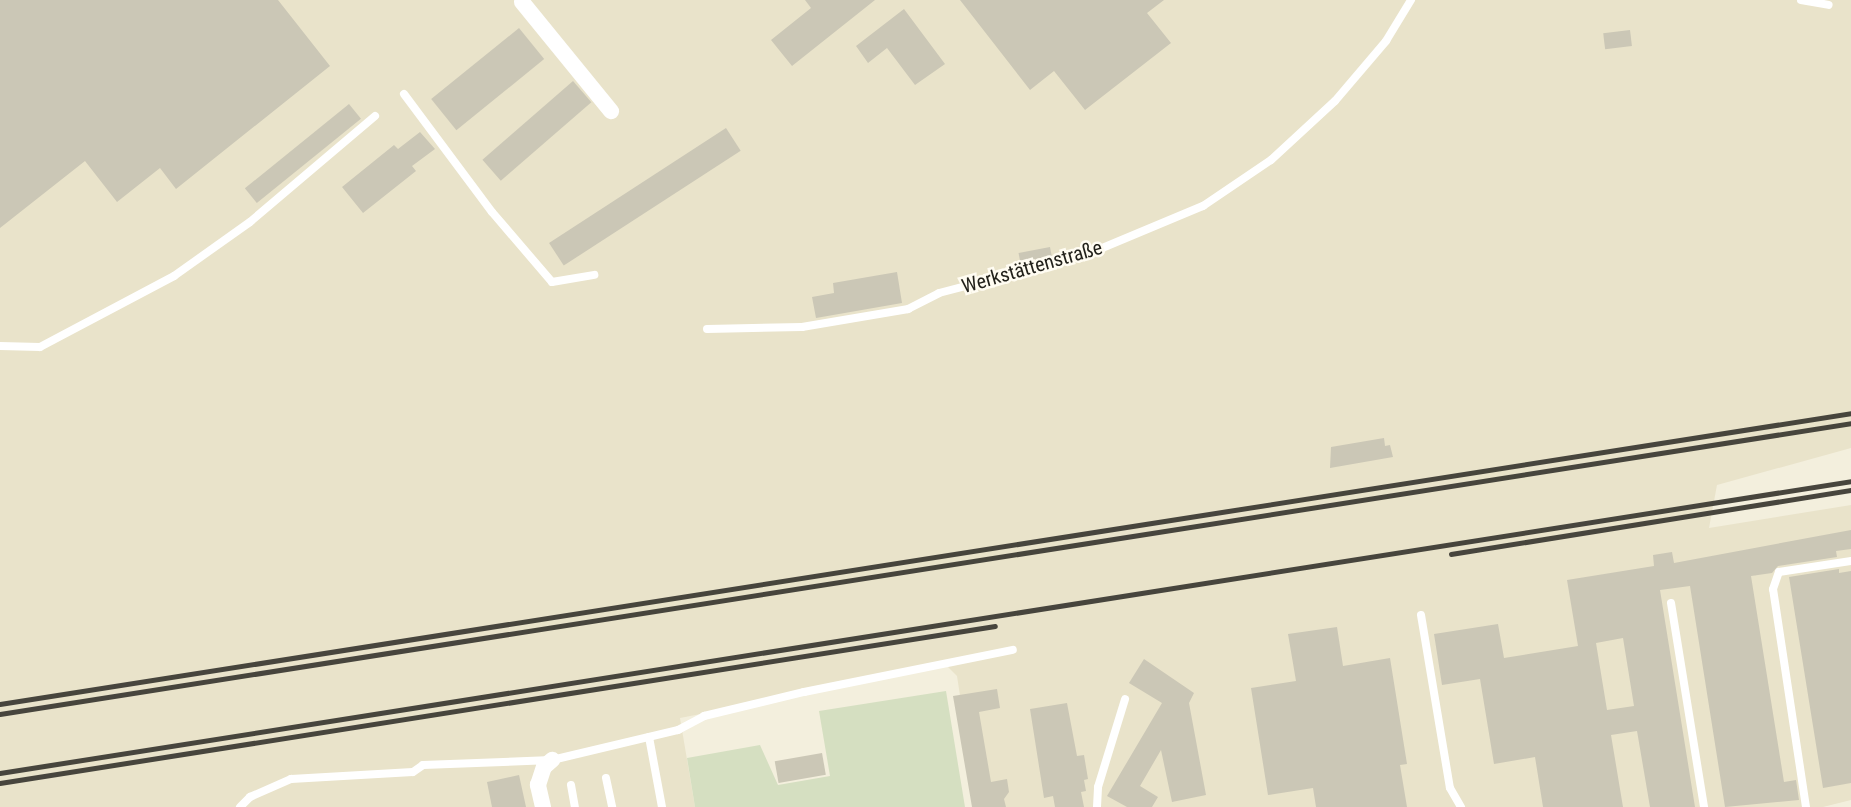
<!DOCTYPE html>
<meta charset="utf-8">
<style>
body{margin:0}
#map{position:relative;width:1851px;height:807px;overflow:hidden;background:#f3efdd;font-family:"Roboto Condensed",sans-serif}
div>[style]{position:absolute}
.built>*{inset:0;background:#e9e3ca}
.green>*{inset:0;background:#d5dfc1}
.building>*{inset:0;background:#cbc7b6;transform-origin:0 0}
.service>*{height:8px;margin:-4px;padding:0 4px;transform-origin:4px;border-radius:4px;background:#fff}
.minor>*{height:16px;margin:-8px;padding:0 8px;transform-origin:8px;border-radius:8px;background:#fff}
.rail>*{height:4.5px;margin:-2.25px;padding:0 2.25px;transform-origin:2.25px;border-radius:2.25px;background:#47453d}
span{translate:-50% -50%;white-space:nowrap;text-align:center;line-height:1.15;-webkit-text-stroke:5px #fffcf2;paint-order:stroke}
.street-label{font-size:20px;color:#22211b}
</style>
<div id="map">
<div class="built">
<div style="clip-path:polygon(0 0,1851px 0,1851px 448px,1717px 485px,1709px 528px,1851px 505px,1851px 800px,1823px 807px,977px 807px,957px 676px,947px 666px,680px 718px,695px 807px,0 807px)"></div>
</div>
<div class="green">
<div style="clip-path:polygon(946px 691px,965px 807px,695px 807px,687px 758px,760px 745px,778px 785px,830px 776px,819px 711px)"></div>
</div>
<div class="building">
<div style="clip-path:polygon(0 0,278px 0,330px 66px,176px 189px,160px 168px,117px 202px,85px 161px,0 228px)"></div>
<div style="clip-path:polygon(805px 0,875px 0,792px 66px,771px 40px,811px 8px)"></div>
<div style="clip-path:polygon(960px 0,1164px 0,1147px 13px,1171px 43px,1085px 110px,1054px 71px,1030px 90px)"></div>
<div style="clip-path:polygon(904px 9px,945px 64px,915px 85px,887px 48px,868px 63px,856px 46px)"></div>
<div style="left:519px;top:28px;width:40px;height:113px;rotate:51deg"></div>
<div style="left:1630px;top:30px;width:16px;height:27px;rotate:83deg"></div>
<div style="left:573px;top:81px;width:28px;height:120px;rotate:49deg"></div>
<div style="left:349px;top:104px;width:19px;height:134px;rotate:51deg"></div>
<div style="left:726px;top:128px;width:27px;height:211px;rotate:57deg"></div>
<div style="clip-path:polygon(420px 132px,435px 149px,412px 166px,416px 171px,363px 213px,342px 187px,394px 145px,398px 149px)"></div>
<div style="left:1050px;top:247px;width:10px;height:32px;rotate:79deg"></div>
<div style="clip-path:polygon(897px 272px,902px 303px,816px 318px,812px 297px,834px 293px,833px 283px)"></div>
<div style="clip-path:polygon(1384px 438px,1385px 446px,1390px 445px,1393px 457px,1330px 468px,1331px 447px)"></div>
<div style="clip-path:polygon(evenodd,1851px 530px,1851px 549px,1836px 551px,1837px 557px,1778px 566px,1772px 573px,1751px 576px,1784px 782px,1796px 780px,1799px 800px,1725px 807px,1690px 586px,1660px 590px,1695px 807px,1650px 807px,1637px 731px,1611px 735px,1623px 807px,1543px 807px,1535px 757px,1494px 764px,1480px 679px,1442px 685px,1434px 634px,1498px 624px,1504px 658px,1578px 646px,1567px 580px,1654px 566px,1653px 555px,1672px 552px,1674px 563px,1851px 530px,1623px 638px,1634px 706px,1607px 710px,1596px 643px,1623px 638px)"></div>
<div style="clip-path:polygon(1839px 569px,1839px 573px,1851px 571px,1851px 783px,1823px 788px,1789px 577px)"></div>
<div style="clip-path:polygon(1337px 627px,1343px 666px,1390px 658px,1407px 764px,1400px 765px,1407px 807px,1316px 807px,1313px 788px,1268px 795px,1251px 688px,1296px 681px,1288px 634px)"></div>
<div style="clip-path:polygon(1144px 659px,1194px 693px,1189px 703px,1206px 795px,1172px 802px,1161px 750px,1140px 786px,1158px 797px,1152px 807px,1127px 807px,1107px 796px,1162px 703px,1129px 683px)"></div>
<div style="clip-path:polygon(997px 689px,1000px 708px,979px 712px,991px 782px,1007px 779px,1009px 792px,1004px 799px,1006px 807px,972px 807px,953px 696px)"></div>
<div style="clip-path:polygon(1067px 703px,1077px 756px,1084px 755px,1088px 779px,1084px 780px,1086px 791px,1081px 792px,1084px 807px,1055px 807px,1053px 796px,1044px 798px,1030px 709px)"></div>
<div style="left:822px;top:753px;width:22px;height:48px;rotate:80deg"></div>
<div style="clip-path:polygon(519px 775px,526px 807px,492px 807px,487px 782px)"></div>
</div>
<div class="service">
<div style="left:1801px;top:0;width:28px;rotate:10deg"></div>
<div style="left:404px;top:94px;width:147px;rotate:53.3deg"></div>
<div style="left:492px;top:212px;width:92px;rotate:49.4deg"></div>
<div style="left:552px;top:282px;width:43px;rotate:-9.5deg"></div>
<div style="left:707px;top:329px;width:95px;rotate:-1.2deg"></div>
<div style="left:802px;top:327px;width:108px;rotate:-9.6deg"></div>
<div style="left:908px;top:309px;width:35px;rotate:-27deg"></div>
<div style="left:939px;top:293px;width:154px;rotate:-14.7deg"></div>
<div style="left:1088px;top:254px;width:125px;rotate:-22.7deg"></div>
<div style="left:1203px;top:206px;width:82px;rotate:-34.1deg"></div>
<div style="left:1271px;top:160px;width:87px;rotate:-42.7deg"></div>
<div style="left:1335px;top:101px;width:79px;rotate:-49.6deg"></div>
<div style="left:1386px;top:41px;width:48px;rotate:-58.6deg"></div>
<div style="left:0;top:346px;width:40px;rotate:1.4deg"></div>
<div style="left:40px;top:347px;width:152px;rotate:-27.9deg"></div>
<div style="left:174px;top:276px;width:93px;rotate:-35.4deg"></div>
<div style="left:250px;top:222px;width:164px;rotate:-40.3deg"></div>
<div style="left:1671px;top:603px;width:207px;rotate:80.8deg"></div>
<div style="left:1421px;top:615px;width:175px;rotate:80.5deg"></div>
<div style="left:1450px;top:788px;width:22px;rotate:60deg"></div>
<div style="left:649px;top:737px;width:71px;rotate:79.5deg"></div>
<div style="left:606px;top:778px;width:30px;rotate:78deg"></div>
<div style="left:571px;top:785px;width:22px;rotate:80deg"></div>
<div style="left:240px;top:807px;width:14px;rotate:-45deg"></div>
<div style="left:250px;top:797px;width:45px;rotate:-23.7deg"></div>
<div style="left:291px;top:779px;width:122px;rotate:-3.3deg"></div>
<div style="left:413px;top:772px;width:12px;rotate:-35deg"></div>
<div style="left:423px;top:765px;width:129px;rotate:-2.2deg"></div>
<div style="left:552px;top:760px;width:130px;rotate:-13.4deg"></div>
<div style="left:678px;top:730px;width:30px;rotate:-28deg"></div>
<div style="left:704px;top:716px;width:103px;rotate:-13.5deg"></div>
<div style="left:804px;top:692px;width:213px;rotate:-11.4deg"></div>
<div style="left:1097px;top:807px;width:20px;rotate:-87deg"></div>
<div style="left:1098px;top:787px;width:92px;rotate:-72.9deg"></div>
<div style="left:1806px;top:807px;width:220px;rotate:-98.6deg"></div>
<div style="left:1773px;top:589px;width:18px;rotate:-71deg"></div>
<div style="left:1779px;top:572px;width:73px;rotate:-8.7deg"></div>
</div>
<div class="minor">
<div style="left:522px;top:2px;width:141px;rotate:50.8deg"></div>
<div style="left:543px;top:807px;width:23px;rotate:-103deg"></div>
<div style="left:538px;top:785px;width:19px;rotate:-72deg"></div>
<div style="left:544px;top:767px;width:11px;rotate:-41deg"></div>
</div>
<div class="rail">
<div style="left:1451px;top:554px;width:405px;rotate:-9.1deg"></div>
<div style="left:0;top:704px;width:1874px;rotate:-8.93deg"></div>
<div style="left:0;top:714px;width:1874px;rotate:-8.93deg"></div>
<div style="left:0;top:773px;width:1874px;rotate:-8.96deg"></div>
<div style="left:0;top:783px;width:1007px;rotate:-8.97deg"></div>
</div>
<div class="street-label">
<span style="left:1032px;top:267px;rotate:-16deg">Werkstättenstraße</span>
</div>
</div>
